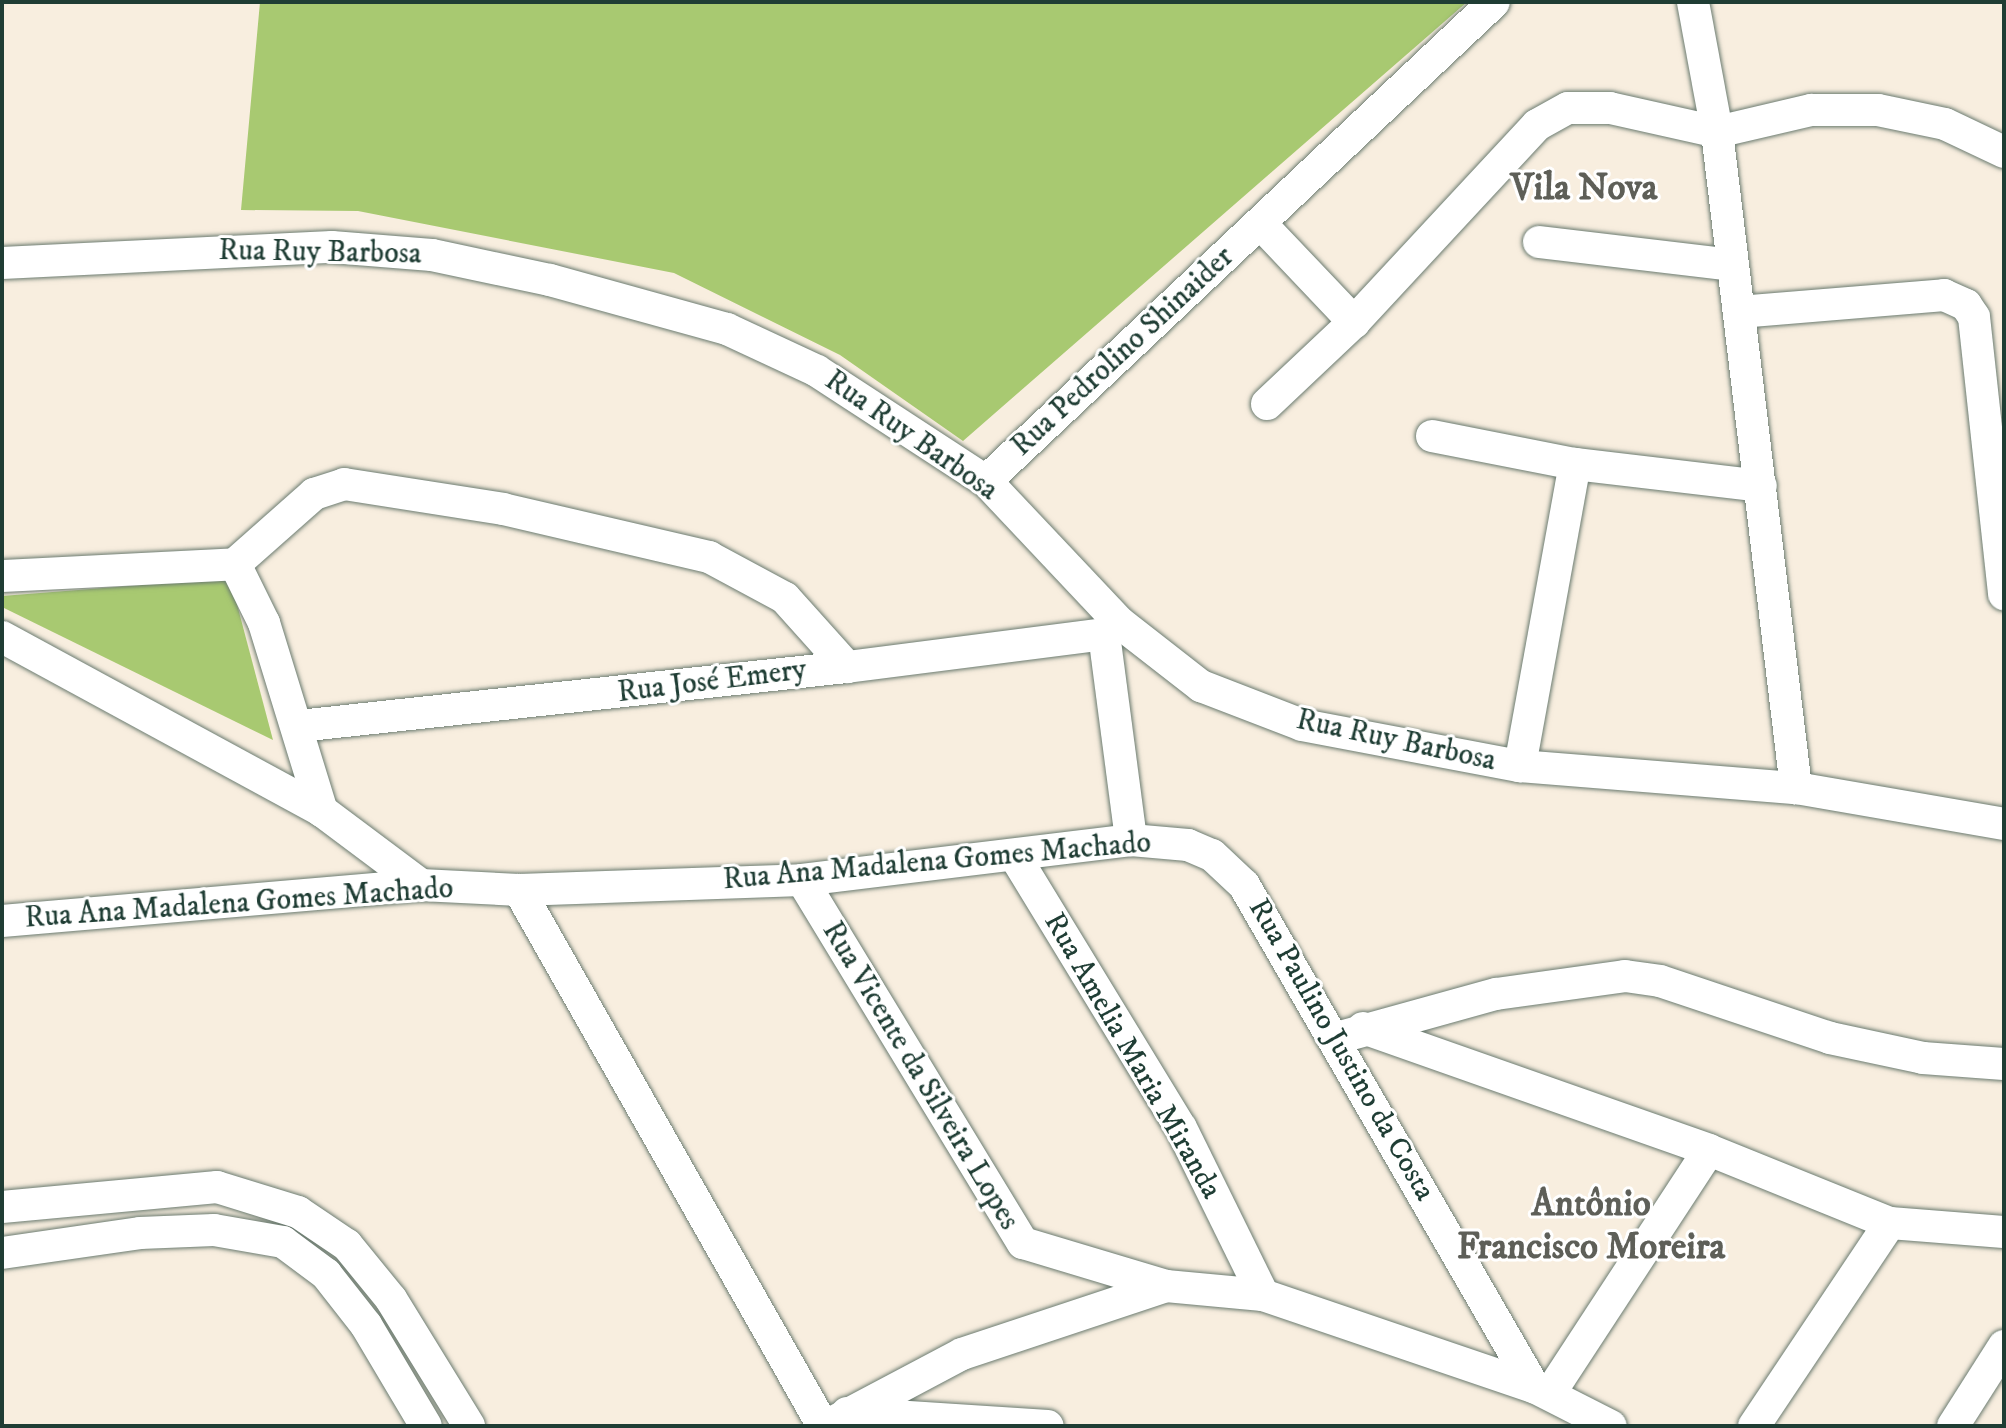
<!DOCTYPE html>
<meta charset="utf-8">
<style>
body{margin:0}
#map{position:relative;width:2006px;height:1428px;overflow:hidden;background:#f8eedf;font-family:"IM FELL DW Pica",serif}
div>[style]{position:absolute}
.green>*{inset:0;background:#a8c971}
.roads{filter:drop-shadow(0 0 2px #6b7b70) drop-shadow(0 0 2px #6b7b70)}
.minor>*{height:32px;margin:-16px;padding:0 16px;transform-origin:16px;border-radius:16px;background:#fff}
span{translate:-50% -50%;white-space:nowrap;text-align:center;line-height:1.15;-webkit-text-stroke:6px #fff;paint-order:stroke}
.street-label{font-size:30px;color:#1f3d34}
.district-label{font-size:37px;color:#5e5f58;font-weight:700}
.frame{position:absolute;inset:0;border:4px solid #1f3d34;pointer-events:none}
</style>
<div id="map">
<div class="green">
<div style="clip-path:polygon(260px 2px,1467px 2px,963px 441px,840px 355px,674px 273px,358px 211px,241px 210px)"></div>
<div style="clip-path:polygon(230px 578px,273px 740px,2px 607px,2px 596px)"></div>
</div>
<div class="roads">
<div class="minor">
<div style="left:1693px;top:2px;width:132px;rotate:79.5deg"></div>
<div style="left:1717px;top:132px;width:661px;rotate:83.13deg"></div>
<div style="left:1260px;top:223px;width:137px;rotate:46.5deg"></div>
<div style="left:1539px;top:242px;width:195px;rotate:6.8deg"></div>
<div style="left:2px;top:263px;width:330px;rotate:-2.8deg"></div>
<div style="left:332px;top:247px;width:100px;rotate:4.6deg"></div>
<div style="left:432px;top:255px;width:121px;rotate:12deg"></div>
<div style="left:550px;top:280px;width:184px;rotate:15.5deg"></div>
<div style="left:727px;top:329px;width:99px;rotate:25deg"></div>
<div style="left:817px;top:371px;width:202px;rotate:33.1deg"></div>
<div style="left:986px;top:481px;width:195px;rotate:46.7deg"></div>
<div style="left:1120px;top:623px;width:103px;rotate:37.9deg"></div>
<div style="left:1201px;top:686px;width:108px;rotate:21.1deg"></div>
<div style="left:1302px;top:725px;width:222px;rotate:10.7deg"></div>
<div style="left:1520px;top:766px;width:277px;rotate:4.6deg"></div>
<div style="left:1796px;top:788px;width:211px;rotate:9.8deg"></div>
<div style="left:1739px;top:312px;width:206px;rotate:-4.7deg"></div>
<div style="left:1944px;top:295px;width:24px;rotate:24deg"></div>
<div style="left:1966px;top:305px;width:14px;rotate:56deg"></div>
<div style="left:1974px;top:317px;width:279px;rotate:83.8deg"></div>
<div style="left:1267px;top:404px;width:120px;rotate:-43.3deg"></div>
<div style="left:1354px;top:322px;width:269px;rotate:-47.1deg"></div>
<div style="left:1537px;top:125px;width:35px;rotate:-29deg"></div>
<div style="left:1568px;top:108px;width:42px"></div>
<div style="left:1610px;top:108px;width:110px;rotate:12.6deg"></div>
<div style="left:1717px;top:132px;width:97px;rotate:-13.2deg"></div>
<div style="left:1811px;top:110px;width:67px"></div>
<div style="left:1878px;top:110px;width:68px;rotate:11.8deg"></div>
<div style="left:1945px;top:124px;width:65px;rotate:25.4deg"></div>
<div style="left:1432px;top:436px;width:146px;rotate:11.1deg"></div>
<div style="left:1575px;top:464px;width:187px;rotate:6.7deg"></div>
<div style="left:986px;top:481px;width:698px;rotate:-43.32deg"></div>
<div style="left:235px;top:564px;width:66px;rotate:63.8deg"></div>
<div style="left:264px;top:623px;width:197px;rotate:72.9deg"></div>
<div style="left:322px;top:811px;width:124px;rotate:36.8deg"></div>
<div style="left:2px;top:576px;width:233px;rotate:-2.9deg"></div>
<div style="left:235px;top:564px;width:106px;rotate:-41.5deg"></div>
<div style="left:314px;top:494px;width:32px;rotate:-18deg"></div>
<div style="left:344px;top:484px;width:161px;rotate:8.9deg"></div>
<div style="left:503px;top:509px;width:212px;rotate:13.1deg"></div>
<div style="left:709px;top:557px;width:86px;rotate:28.3deg"></div>
<div style="left:785px;top:598px;width:93px;rotate:48.1deg"></div>
<div style="left:1104px;top:634px;width:208px;rotate:82.5deg"></div>
<div style="left:2px;top:637px;width:364px;rotate:28.5deg"></div>
<div style="left:299px;top:726px;width:551px;rotate:-6.15deg"></div>
<div style="left:847px;top:667px;width:259px;rotate:-7.3deg"></div>
<div style="left:1104px;top:634px;width:19px;rotate:-35deg"></div>
<div style="left:1520px;top:766px;width:307px;rotate:-79.7deg"></div>
<div style="left:1016px;top:858px;width:316px;rotate:58.6deg"></div>
<div style="left:1181px;top:1128px;width:186px;rotate:63.8deg"></div>
<div style="left:802px;top:880px;width:425px;rotate:58.7deg"></div>
<div style="left:1023px;top:1243px;width:149px;rotate:16.7deg"></div>
<div style="left:1166px;top:1286px;width:97px;rotate:5.3deg"></div>
<div style="left:1263px;top:1295px;width:286px;rotate:18.8deg"></div>
<div style="left:1534px;top:1387px;width:86px;rotate:26.9deg"></div>
<div style="left:519px;top:890px;width:616px;rotate:60.44deg"></div>
<div style="left:2px;top:921px;width:421px;rotate:-4.9deg"></div>
<div style="left:421px;top:885px;width:98px;rotate:2.9deg"></div>
<div style="left:519px;top:890px;width:283px;rotate:-2deg"></div>
<div style="left:802px;top:880px;width:331px;rotate:-6.9deg"></div>
<div style="left:1131px;top:840px;width:57px;rotate:5deg"></div>
<div style="left:1188px;top:845px;width:26px;rotate:23deg"></div>
<div style="left:1212px;top:855px;width:44px;rotate:43.2deg"></div>
<div style="left:1244px;top:885px;width:580px;rotate:59.99deg"></div>
<div style="left:1363px;top:1028px;width:367px;rotate:19.4deg"></div>
<div style="left:1709px;top:1150px;width:195px;rotate:22deg"></div>
<div style="left:1890px;top:1223px;width:114px;rotate:4.5deg"></div>
<div style="left:1337px;top:1038px;width:165px;rotate:-15.5deg"></div>
<div style="left:1496px;top:994px;width:130px;rotate:-7.9deg"></div>
<div style="left:1625px;top:976px;width:35px;rotate:8deg"></div>
<div style="left:1660px;top:981px;width:179px;rotate:18.5deg"></div>
<div style="left:1830px;top:1038px;width:95px;rotate:12.1deg"></div>
<div style="left:1923px;top:1058px;width:81px;rotate:4.2deg"></div>
<div style="left:2px;top:1207px;width:216px;rotate:-5.3deg"></div>
<div style="left:217px;top:1187px;width:85px;rotate:17.2deg"></div>
<div style="left:298px;top:1212px;width:59px;rotate:34deg"></div>
<div style="left:347px;top:1245px;width:70px;rotate:50.8deg"></div>
<div style="left:391px;top:1299px;width:149px;rotate:58.4deg"></div>
<div style="left:2px;top:1253px;width:139px;rotate:-8.2deg"></div>
<div style="left:140px;top:1233px;width:74px;rotate:-2.3deg"></div>
<div style="left:214px;top:1230px;width:70px;rotate:9.9deg"></div>
<div style="left:283px;top:1242px;width:54px;rotate:36.7deg"></div>
<div style="left:326px;top:1274px;width:65px;rotate:51.9deg"></div>
<div style="left:366px;top:1325px;width:117px;rotate:59.3deg"></div>
<div style="left:1550px;top:1393px;width:290px;rotate:-56.8deg"></div>
<div style="left:847px;top:1413px;width:201px;rotate:3.7deg"></div>
<div style="left:826px;top:1426px;width:154px;rotate:-27.9deg"></div>
<div style="left:962px;top:1354px;width:215px;rotate:-18.4deg"></div>
<div style="left:1754px;top:1426px;width:244px;rotate:-56.2deg"></div>
<div style="left:1953px;top:1426px;width:95px;rotate:-57.5deg"></div>
</div>
</div>
<div class="street-label">
<span style="left:320px;top:253px;rotate:1deg">Rua Ruy Barbosa</span>
<span style="left:1123px;top:352px;rotate:-43deg">Rua Pedrolino Shinaider</span>
<span style="left:911px;top:436px;rotate:35deg">Rua Ruy Barbosa</span>
<span style="left:712px;top:682px;rotate:-7deg">Rua José Emery</span>
<span style="left:1396px;top:741px;rotate:12deg">Rua Ruy Barbosa</span>
<span style="left:937px;top:862px;rotate:-5deg">Rua Ana Madalena Gomes Machado</span>
<span style="left:239px;top:904px;rotate:-4deg">Rua Ana Madalena Gomes Machado</span>
<span style="left:1341px;top:1050px;rotate:60deg">Rua Paulino Justino da Costa</span>
<span style="left:1132px;top:1056px;rotate:60deg">Rua Amelia Maria Miranda</span>
<span style="left:920px;top:1076px;rotate:59deg">Rua Vicente da Silveira Lopes</span>
</div>
<div class="district-label">
<span style="left:1584px;top:189px">Vila Nova</span>
<span style="left:1591px;top:1227px">Antônio<br>Francisco Moreira</span>
</div>
<div class="frame"></div>
</div>
